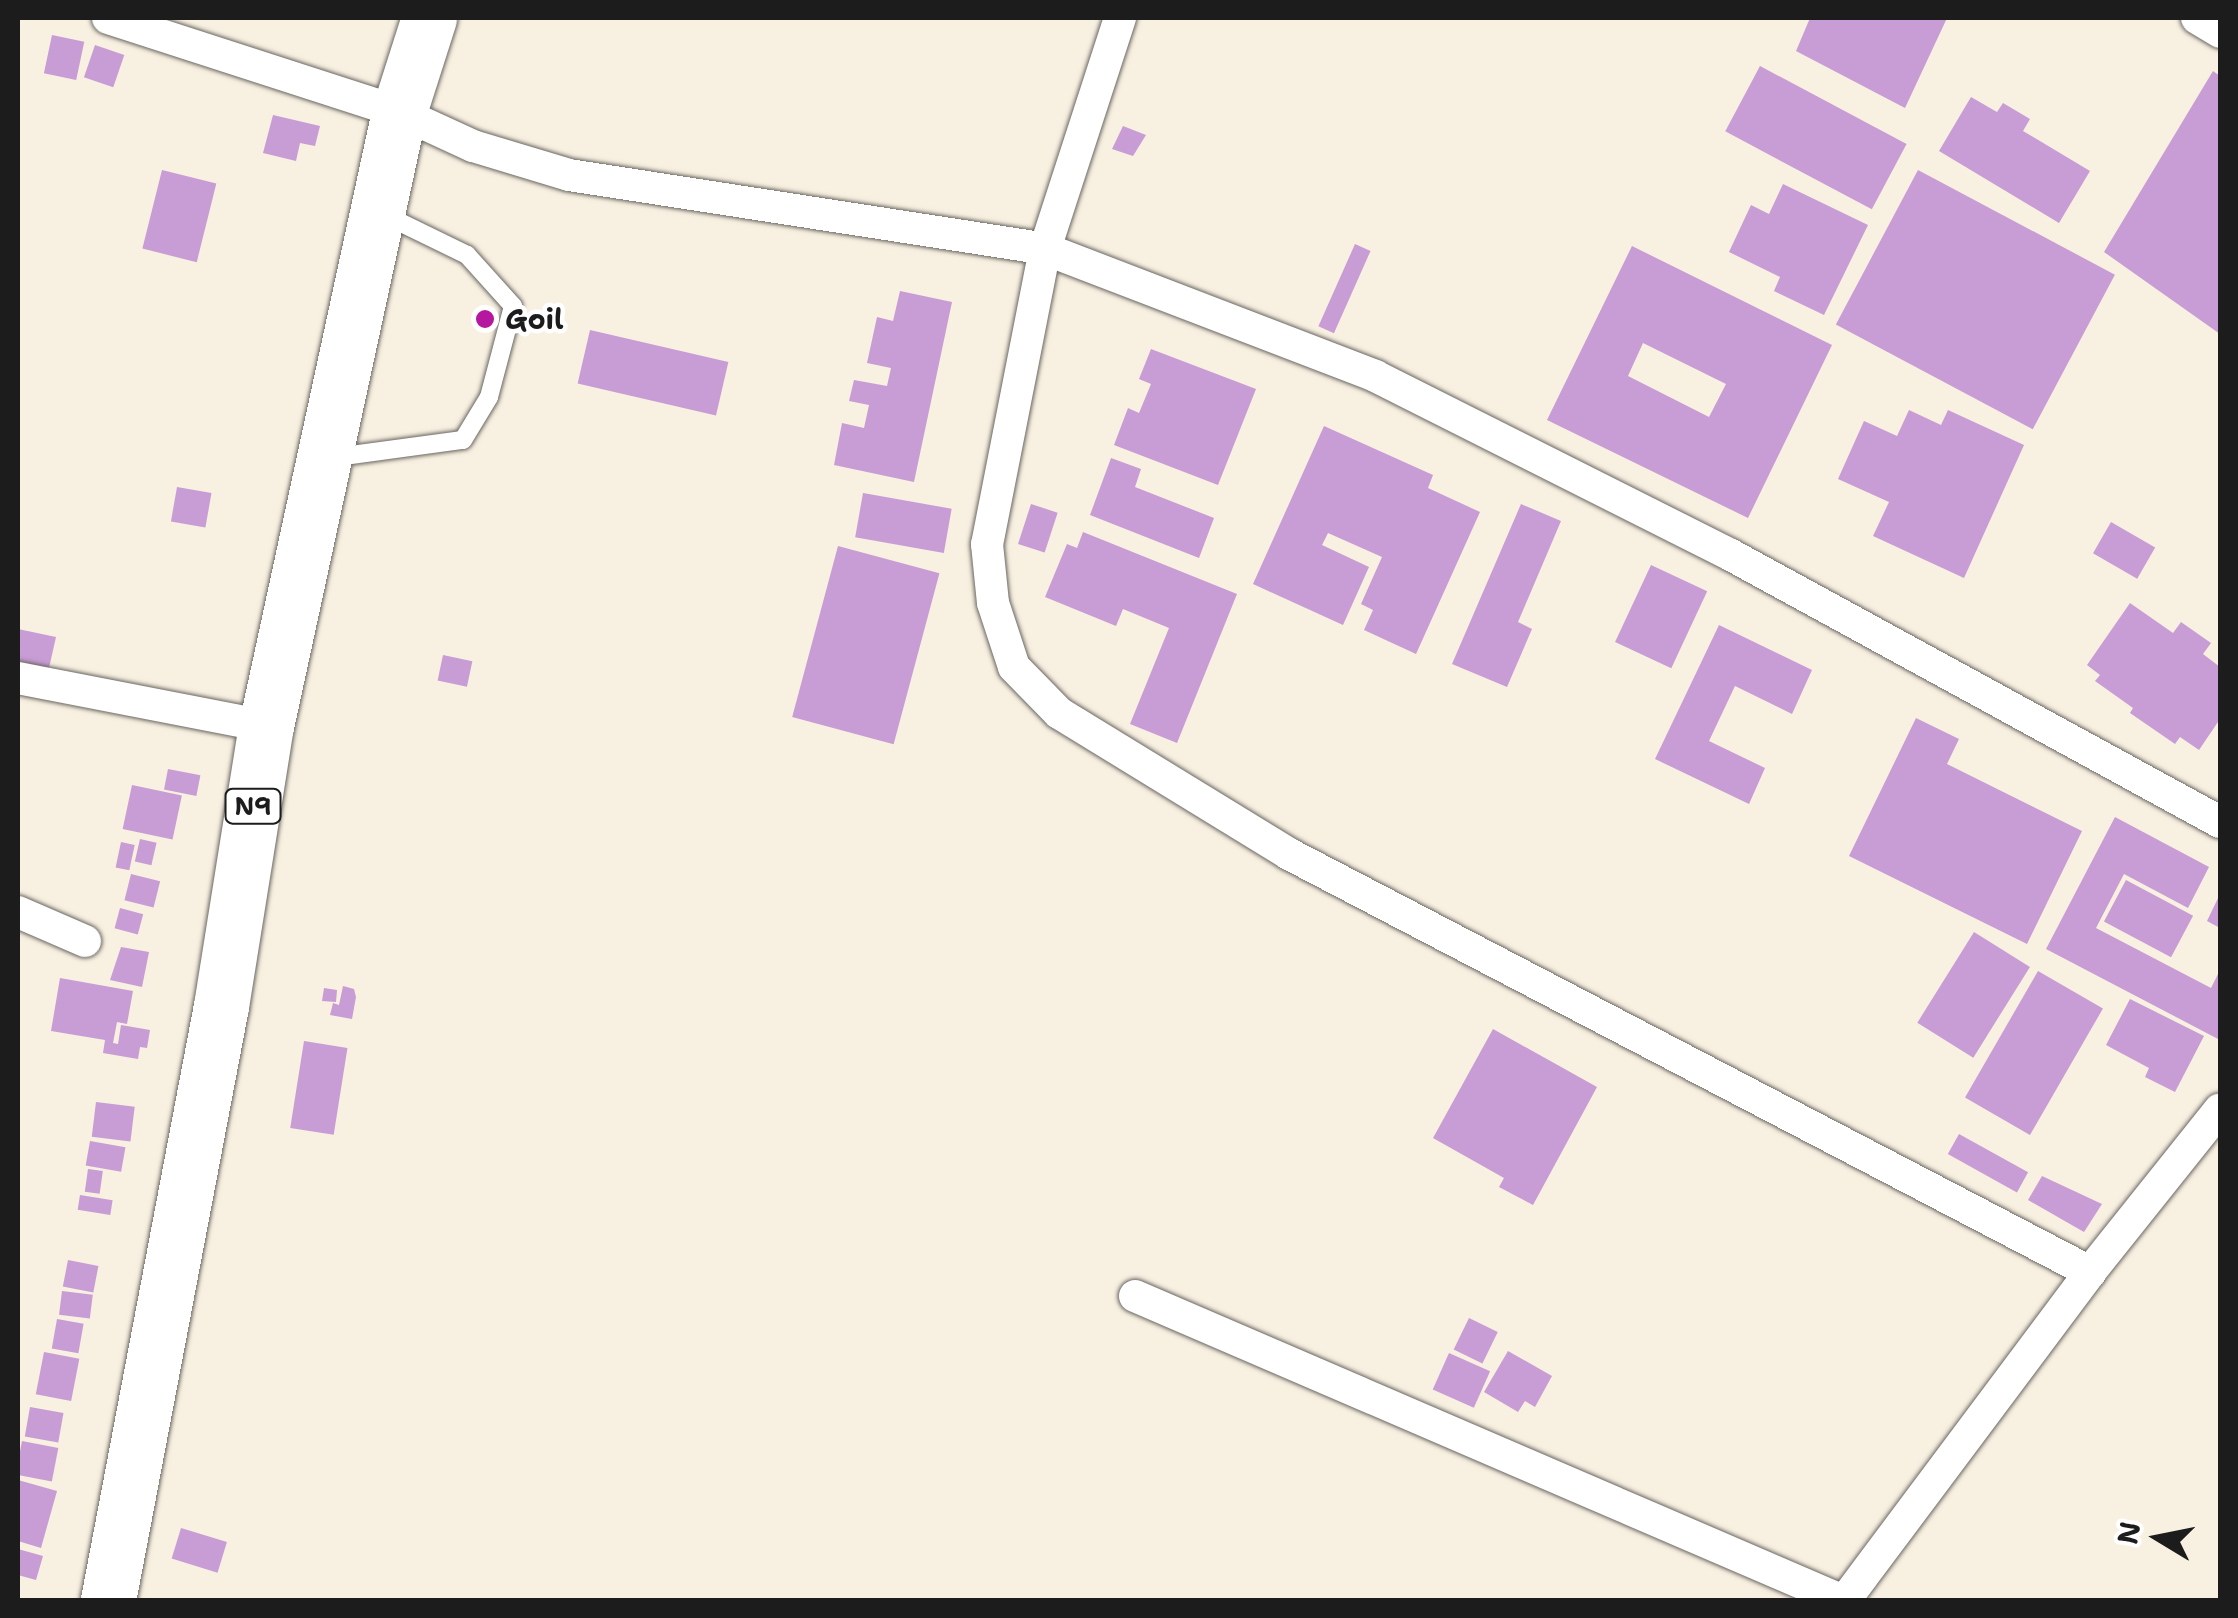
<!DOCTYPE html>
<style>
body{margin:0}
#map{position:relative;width:2238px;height:1618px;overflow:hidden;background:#f8f0e1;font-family:"Shantell Sans",sans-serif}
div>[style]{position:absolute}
.building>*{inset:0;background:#c89cd5;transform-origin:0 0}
.roads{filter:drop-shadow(0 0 2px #696661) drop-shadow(0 0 2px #696661)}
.service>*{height:18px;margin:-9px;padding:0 9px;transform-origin:9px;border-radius:9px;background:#fff}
.minor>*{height:32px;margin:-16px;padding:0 16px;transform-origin:16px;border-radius:16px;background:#fff}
.trunk>*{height:55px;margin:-27.5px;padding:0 27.5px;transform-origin:27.5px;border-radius:27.5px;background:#fff}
.dots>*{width:28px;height:28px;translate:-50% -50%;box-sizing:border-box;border:5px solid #fff;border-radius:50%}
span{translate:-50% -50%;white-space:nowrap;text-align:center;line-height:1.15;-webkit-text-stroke:9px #fff;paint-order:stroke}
.shield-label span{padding:2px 8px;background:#fff;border:2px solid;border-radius:8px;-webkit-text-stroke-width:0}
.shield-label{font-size:25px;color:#1c1c1c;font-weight:700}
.poi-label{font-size:28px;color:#1c1c1c;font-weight:700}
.left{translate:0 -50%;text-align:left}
.frame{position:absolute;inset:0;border:20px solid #1c1c1c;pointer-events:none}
.north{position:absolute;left:2108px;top:1488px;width:100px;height:100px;-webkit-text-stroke:8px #fff;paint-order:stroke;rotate:280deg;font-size:28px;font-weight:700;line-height:40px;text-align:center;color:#1c1c1c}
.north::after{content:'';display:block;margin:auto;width:35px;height:45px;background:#1c1c1c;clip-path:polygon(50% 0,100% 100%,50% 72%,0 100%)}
</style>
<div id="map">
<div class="building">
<div style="clip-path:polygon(1810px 18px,1947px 18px,1905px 108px,1796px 51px)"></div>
<div style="left:52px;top:35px;width:33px;height:39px;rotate:12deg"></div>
<div style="left:95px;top:45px;width:31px;height:34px;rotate:19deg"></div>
<div style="left:1760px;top:66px;width:166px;height:74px;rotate:28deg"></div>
<div style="clip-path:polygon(2213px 71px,2220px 76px,2220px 334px,2104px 252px)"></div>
<div style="clip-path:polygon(1971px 97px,1997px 112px,2003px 103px,2030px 119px,2023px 131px,2090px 171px,2059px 223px,1939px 151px)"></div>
<div style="clip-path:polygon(273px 115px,320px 126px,315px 146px,300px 143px,296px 161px,263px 153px)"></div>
<div style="clip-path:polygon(1123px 126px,1146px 135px,1133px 156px,1112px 149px)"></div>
<div style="left:162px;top:170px;width:56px;height:81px;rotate:14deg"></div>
<div style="left:1918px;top:170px;width:223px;height:175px;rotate:28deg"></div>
<div style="clip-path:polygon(1783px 184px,1868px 225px,1824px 315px,1774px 291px,1780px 277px,1729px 252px,1751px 205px,1769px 214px)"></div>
<div style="left:1355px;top:244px;width:17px;height:90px;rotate:24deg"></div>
<div style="clip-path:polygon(evenodd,1632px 246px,1832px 345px,1748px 518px,1547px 420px,1632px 246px,1643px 343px,1726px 384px,1709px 417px,1628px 376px,1643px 343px)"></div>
<div style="clip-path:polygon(900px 291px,952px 302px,914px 482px,834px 465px,842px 423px,864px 428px,869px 405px,849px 401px,854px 380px,887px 386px,891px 368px,867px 363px,877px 317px,893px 321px)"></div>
<div style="left:590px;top:330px;width:142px;height:55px;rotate:13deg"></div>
<div style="clip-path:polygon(1151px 349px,1256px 389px,1218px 485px,1114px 445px,1128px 408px,1139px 413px,1151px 384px,1139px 379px)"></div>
<div style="clip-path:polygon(1909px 410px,1941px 425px,1948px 410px,2024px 445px,1964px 578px,1873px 536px,1889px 502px,1838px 479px,1864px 421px,1897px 436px)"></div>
<div style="clip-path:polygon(1324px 426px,1433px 475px,1428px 488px,1480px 512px,1416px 654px,1364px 630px,1373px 610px,1361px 604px,1382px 557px,1328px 533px,1322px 545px,1369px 567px,1343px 625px,1253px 584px)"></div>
<div style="clip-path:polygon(1111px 458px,1141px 469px,1135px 487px,1214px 518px,1199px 558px,1090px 515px)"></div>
<div style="left:177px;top:487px;width:35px;height:35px;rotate:10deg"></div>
<div style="left:863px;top:493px;width:90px;height:45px;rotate:10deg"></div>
<div style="left:1031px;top:504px;width:28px;height:42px;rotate:18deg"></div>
<div style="clip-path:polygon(1521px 504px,1561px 521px,1518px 622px,1532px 629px,1507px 687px,1452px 664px)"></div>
<div style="left:2111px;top:522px;width:51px;height:36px;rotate:30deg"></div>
<div style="clip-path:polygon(1083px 532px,1237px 594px,1177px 743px,1130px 724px,1169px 628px,1123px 609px,1116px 626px,1045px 597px,1067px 544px,1077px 548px)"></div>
<div style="left:838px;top:546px;width:105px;height:177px;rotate:15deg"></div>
<div style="left:1651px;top:565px;width:62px;height:85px;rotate:25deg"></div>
<div style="clip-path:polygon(2130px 603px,2173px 633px,2181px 622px,2211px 643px,2203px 654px,2220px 667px,2220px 719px,2199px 750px,2180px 737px,2175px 744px,2130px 713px,2133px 708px,2095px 681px,2100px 675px,2087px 665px)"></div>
<div style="clip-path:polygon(1719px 625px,1812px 670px,1792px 714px,1735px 686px,1709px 741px,1765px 768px,1749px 804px,1655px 759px)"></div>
<div style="clip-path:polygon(18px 629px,56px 637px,49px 668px,18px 661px)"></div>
<div style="left:443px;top:655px;width:30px;height:26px;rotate:12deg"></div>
<div style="clip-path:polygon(1916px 718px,1959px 739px,1947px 764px,2082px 831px,2027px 944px,1849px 856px)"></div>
<div style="left:168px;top:769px;width:33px;height:21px;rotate:11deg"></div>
<div style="left:132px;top:785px;width:51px;height:45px;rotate:12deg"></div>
<div style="clip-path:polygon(2115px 817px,2209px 867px,2188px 908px,2124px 874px,2096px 928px,2211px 988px,2220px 970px,2220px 1040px,2046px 949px)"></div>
<div style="left:140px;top:839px;width:17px;height:23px;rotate:13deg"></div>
<div style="left:121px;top:842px;width:14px;height:26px;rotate:12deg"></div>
<div style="left:131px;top:874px;width:30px;height:27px;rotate:14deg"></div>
<div style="left:2126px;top:880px;width:76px;height:47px;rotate:28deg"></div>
<div style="clip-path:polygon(2220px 894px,2220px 928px,2207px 921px)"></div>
<div style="left:120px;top:908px;width:24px;height:21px;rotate:15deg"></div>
<div style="left:1974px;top:932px;width:66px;height:107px;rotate:32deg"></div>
<div style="clip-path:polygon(121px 947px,149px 952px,142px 987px,110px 980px)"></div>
<div style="left:2038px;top:971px;width:75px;height:146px;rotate:30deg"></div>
<div style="clip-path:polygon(60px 978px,133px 991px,127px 1024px,117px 1022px,113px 1043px,118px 1044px,121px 1025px,150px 1030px,147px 1048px,140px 1047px,138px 1059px,103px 1053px,105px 1040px,51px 1031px)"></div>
<div style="clip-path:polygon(343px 986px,354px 989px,356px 997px,352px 1019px,330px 1015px,333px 1003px,339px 1005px)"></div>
<div style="clip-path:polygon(324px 988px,337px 990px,336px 1002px,322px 1001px)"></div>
<div style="clip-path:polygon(2130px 999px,2204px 1036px,2175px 1092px,2145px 1077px,2149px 1068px,2106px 1045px)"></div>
<div style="clip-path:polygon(1493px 1029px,1597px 1087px,1533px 1205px,1499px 1187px,1504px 1178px,1433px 1138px)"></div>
<div style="left:304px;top:1041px;width:44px;height:88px;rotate:9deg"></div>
<div style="left:96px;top:1102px;width:39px;height:35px;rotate:7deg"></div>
<div style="left:1959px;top:1134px;width:79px;height:23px;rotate:29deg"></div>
<div style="left:90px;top:1141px;width:36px;height:25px;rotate:10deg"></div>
<div style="left:88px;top:1169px;width:15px;height:23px;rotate:8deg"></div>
<div style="clip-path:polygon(2042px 1176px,2102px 1204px,2084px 1232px,2028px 1200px)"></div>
<div style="left:80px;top:1195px;width:33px;height:15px;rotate:9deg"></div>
<div style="left:68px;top:1260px;width:31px;height:27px;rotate:11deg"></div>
<div style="left:62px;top:1291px;width:31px;height:24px;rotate:7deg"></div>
<div style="left:1469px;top:1318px;width:32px;height:35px;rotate:26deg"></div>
<div style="left:57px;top:1319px;width:27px;height:30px;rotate:10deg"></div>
<div style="clip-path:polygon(1508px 1351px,1552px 1376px,1535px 1407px,1525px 1401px,1518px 1412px,1484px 1392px)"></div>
<div style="left:44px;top:1352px;width:36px;height:43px;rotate:11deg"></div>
<div style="left:1449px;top:1353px;width:45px;height:40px;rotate:24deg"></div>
<div style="left:30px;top:1407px;width:34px;height:30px;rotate:10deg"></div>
<div style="left:22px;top:1441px;width:37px;height:34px;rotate:11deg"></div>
<div style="clip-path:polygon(18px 1480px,57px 1491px,41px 1548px,18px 1541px)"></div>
<div style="left:181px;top:1528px;width:48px;height:32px;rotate:17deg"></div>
<div style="clip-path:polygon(18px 1549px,43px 1556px,36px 1580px,18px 1575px)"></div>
</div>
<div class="roads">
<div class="service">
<div style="left:329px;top:458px;width:135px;rotate:-7.7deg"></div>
<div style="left:463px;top:440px;width:50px;rotate:-58.8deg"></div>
<div style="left:489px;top:397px;width:94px;rotate:-75.2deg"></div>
<div style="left:513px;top:306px;width:69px;rotate:-132deg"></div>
<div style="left:467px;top:255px;width:91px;rotate:-154deg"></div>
</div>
<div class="minor">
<div style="left:108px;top:18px;width:306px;rotate:17.9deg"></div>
<div style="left:399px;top:112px;width:81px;rotate:24.7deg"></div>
<div style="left:473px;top:146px;width:100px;rotate:16.8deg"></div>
<div style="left:569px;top:175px;width:482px;rotate:8.8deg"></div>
<div style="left:1045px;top:249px;width:354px;rotate:21deg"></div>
<div style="left:1375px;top:376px;width:398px;rotate:26.7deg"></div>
<div style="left:1731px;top:555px;width:557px;rotate:28.64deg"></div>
<div style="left:1120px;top:18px;width:243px;rotate:108deg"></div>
<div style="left:1045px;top:249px;width:301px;rotate:101.1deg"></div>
<div style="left:987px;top:544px;width:59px;rotate:84.2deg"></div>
<div style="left:993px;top:603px;width:67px;rotate:71.8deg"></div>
<div style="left:1014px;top:667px;width:64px;rotate:45.6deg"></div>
<div style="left:1059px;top:713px;width:270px;rotate:31.5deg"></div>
<div style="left:1289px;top:854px;width:904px;rotate:27.56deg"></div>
<div style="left:2197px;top:18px;width:27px;rotate:31deg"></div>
<div style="left:18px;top:678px;width:253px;rotate:11deg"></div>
<div style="left:18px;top:912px;width:73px;rotate:23.4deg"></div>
<div style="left:1135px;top:1296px;width:769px;rotate:23.3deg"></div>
<div style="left:1845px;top:1600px;width:409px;rotate:-53.2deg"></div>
<div style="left:2090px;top:1272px;width:208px;rotate:-51.4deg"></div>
</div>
<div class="trunk">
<div style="left:108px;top:1600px;width:605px;rotate:-79.23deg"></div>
<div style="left:221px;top:1006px;width:284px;rotate:-80.9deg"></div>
<div style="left:266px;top:726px;width:628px;rotate:-77.78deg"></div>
<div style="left:399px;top:112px;width:99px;rotate:-72.3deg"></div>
</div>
</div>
<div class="dots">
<div style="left:485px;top:319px;background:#b5179e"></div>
</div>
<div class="shield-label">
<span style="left:253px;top:806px">N9</span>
</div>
<div class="poi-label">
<span class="left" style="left:505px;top:319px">Goil</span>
</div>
<div class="frame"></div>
<div class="north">N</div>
</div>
